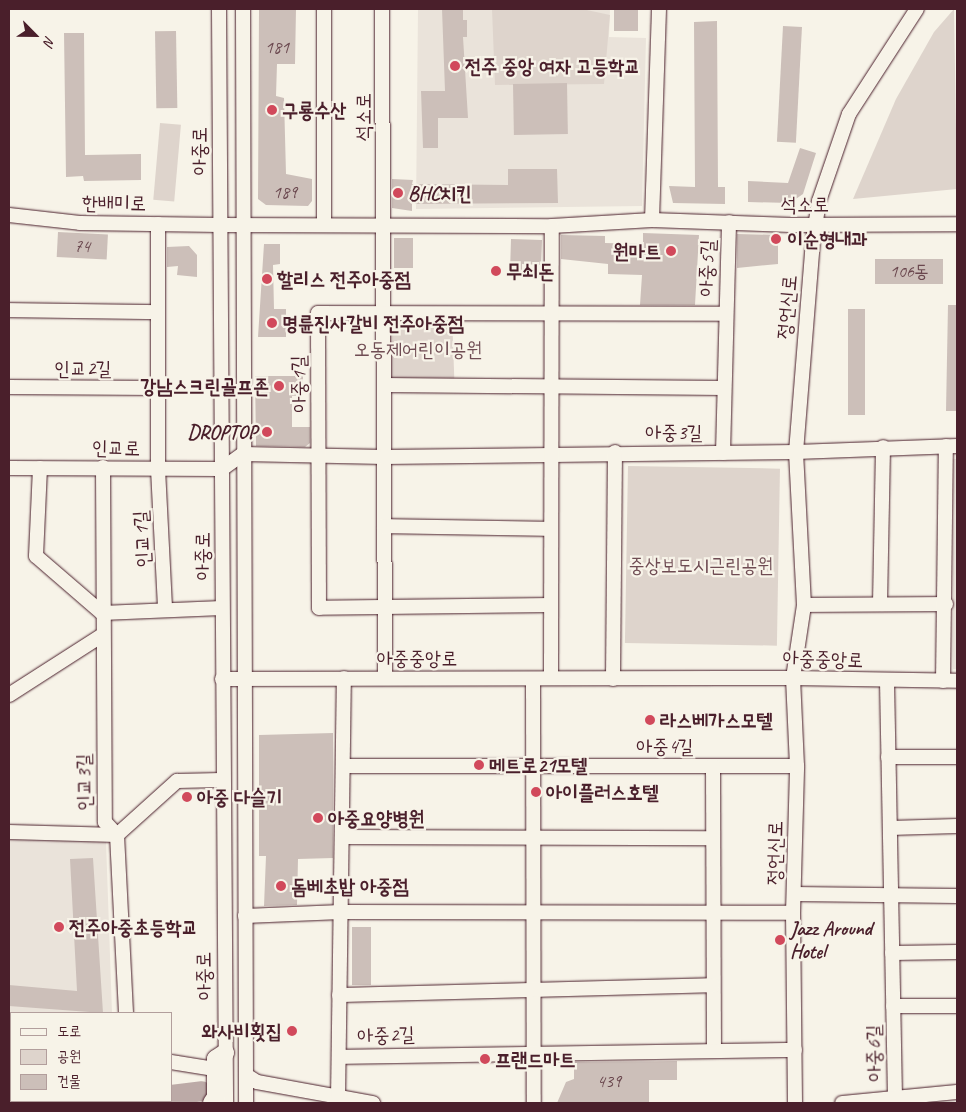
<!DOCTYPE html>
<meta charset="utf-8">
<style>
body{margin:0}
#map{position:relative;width:966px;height:1112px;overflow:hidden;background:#f7f3e8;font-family:Caveat,"Poor Story",sans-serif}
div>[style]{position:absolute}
.built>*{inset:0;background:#eae3da;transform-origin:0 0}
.green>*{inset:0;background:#ded4cc;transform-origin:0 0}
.river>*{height:20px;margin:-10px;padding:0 10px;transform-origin:10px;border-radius:10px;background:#bcaaa7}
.building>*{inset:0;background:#ccbfb9;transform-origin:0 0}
.roads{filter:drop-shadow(0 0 1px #4a1f2b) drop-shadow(0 0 1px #4a1f2b)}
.minor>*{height:14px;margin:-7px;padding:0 7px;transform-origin:7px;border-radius:7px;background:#f7f3e8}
.major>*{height:18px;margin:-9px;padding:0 9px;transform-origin:9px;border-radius:9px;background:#f7f3e8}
.dots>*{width:14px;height:14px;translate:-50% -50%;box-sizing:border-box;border:2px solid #f7f3e8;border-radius:50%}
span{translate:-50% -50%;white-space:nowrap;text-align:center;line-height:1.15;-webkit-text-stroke:4.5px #f7f3e8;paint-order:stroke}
.number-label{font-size:18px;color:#6a474e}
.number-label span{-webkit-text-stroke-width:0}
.poi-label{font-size:20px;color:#4a1f2b;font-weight:700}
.left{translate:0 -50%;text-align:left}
.right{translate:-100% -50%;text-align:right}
.street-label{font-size:20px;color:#4a1f2b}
.park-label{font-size:20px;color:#6f4c53}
.frame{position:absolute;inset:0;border:10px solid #4a1f2b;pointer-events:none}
.legend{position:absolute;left:10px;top:1012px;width:162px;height:90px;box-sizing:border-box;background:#f7f3e8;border:1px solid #b29e9c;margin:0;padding:6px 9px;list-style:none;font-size:15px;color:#4a1f2b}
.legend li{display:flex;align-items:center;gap:10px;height:25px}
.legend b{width:25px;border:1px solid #b29e9c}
.north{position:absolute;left:10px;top:10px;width:50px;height:50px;-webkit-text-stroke:4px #f7f3e8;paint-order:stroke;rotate:113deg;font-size:14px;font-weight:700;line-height:20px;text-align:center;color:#4a1f2b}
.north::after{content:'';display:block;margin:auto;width:18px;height:22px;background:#4a1f2b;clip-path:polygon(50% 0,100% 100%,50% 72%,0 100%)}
</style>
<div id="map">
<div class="built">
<div style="clip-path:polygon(418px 9px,610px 9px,609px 37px,646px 38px,642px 206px,416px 209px)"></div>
<div style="left:953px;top:459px;width:4px;height:210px"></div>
<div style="clip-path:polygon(9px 839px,106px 841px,112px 1013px,11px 1013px,9px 1022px)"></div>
</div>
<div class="green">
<div style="clip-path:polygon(492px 9px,582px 9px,610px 15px,604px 84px,495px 85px)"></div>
<div style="clip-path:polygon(954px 9px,957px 189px,853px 199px,896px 99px,934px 32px)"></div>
<div style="left:160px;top:123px;width:21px;height:77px;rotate:5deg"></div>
<div style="left:452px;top:313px;width:72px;height:70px;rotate:88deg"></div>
<div style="left:628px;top:466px;width:152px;height:177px;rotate:1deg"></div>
</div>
<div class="river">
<div style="left:9px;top:1087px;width:2px;rotate:27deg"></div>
<div style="left:171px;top:1095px;width:31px;rotate:-7deg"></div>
</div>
<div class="building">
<div style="clip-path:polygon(259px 9px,296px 9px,295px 64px,277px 64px,276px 96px,284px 98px,286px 174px,312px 179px,312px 201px,308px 206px,266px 205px,258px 199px)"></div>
<div style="clip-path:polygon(442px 9px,463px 9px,463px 20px,467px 20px,467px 37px,463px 37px,468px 118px,438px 118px,438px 148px,423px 148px,421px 91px,445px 91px)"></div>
<div style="left:614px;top:9px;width:24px;height:22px"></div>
<div style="clip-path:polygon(717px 21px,718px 187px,725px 187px,725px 204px,673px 203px,669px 186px,695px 187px,694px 22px)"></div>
<div style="left:783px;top:26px;width:19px;height:116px;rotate:3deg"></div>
<div style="left:176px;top:31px;width:77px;height:21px;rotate:89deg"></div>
<div style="clip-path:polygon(64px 33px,84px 33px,85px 155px,141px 154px,141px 180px,84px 181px,83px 176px,66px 177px)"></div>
<div style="left:567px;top:83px;width:51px;height:54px;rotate:89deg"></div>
<div style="clip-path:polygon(800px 148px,816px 153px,803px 194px,790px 203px,748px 202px,748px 181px,788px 183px)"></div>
<div style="clip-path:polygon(508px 169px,557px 169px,558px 203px,412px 204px,412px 211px,392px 208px,392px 179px,413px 180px,412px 184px,508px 185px)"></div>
<div style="left:58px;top:232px;width:50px;height:25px;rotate:3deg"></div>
<div style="clip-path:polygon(643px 233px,699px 235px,695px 305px,640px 305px,642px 275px,608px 274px,608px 264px,561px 259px,561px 235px,605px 236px,605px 243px,643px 244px)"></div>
<div style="clip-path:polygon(737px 234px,778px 235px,778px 264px,737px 268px)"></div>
<div style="left:394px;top:238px;width:19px;height:30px"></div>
<div style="clip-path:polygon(511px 239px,542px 240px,541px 265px,522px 264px,522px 273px,510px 272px)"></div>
<div style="clip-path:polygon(264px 244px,280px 244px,280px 264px,273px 265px,274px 309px,286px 309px,286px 337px,258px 337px)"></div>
<div style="clip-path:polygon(189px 246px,197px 255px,197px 277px,177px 275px,178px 266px,167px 267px,167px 247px)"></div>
<div style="left:875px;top:259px;width:68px;height:25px"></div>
<div style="clip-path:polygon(948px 305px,957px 305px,957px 411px,946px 411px)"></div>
<div style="left:848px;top:309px;width:17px;height:106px"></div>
<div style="clip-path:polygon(255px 376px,303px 376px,303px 396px,292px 396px,292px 427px,310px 427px,310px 443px,305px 447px,256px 446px)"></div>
<div style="clip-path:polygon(333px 733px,333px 858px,298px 859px,297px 905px,264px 906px,266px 856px,259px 856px,259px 735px)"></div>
<div style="clip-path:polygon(93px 858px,103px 1013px,9px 1006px,9px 985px,77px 991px,70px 859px)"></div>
<div style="left:352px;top:927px;width:19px;height:58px"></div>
<div style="clip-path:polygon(677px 1061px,677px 1080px,649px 1080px,649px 1103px,557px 1103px,566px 1082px,574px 1079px,574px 1062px)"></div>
</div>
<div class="roads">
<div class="minor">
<div style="left:219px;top:9px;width:1094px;rotate:89.63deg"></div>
<div style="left:243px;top:9px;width:1094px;rotate:89.84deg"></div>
<div style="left:324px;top:9px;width:215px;rotate:90deg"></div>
<div style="left:382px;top:9px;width:669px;rotate:89.74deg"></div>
<div style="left:9px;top:215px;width:71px;rotate:6.4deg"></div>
<div style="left:80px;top:223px;width:140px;rotate:0.8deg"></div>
<div style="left:220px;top:225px;width:332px;rotate:0.2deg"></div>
<div style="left:552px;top:226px;width:100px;rotate:-3.4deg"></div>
<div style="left:652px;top:220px;width:139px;rotate:2.1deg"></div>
<div style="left:791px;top:225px;width:166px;rotate:-0.3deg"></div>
<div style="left:652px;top:220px;width:211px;rotate:-88.1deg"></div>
<div style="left:158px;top:224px;width:245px;rotate:90deg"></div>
<div style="left:158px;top:469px;width:139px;rotate:87.1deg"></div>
<div style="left:9px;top:310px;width:148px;rotate:0.8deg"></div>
<div style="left:384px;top:385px;width:340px;rotate:0.5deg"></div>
<div style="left:9px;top:387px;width:148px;rotate:0.4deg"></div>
<div style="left:723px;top:453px;width:231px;rotate:-88.5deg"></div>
<div style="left:103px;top:467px;width:355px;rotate:89.7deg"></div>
<div style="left:105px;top:822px;width:18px;rotate:47deg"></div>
<div style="left:117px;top:835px;width:178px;rotate:87.1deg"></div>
<div style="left:9px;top:468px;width:213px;rotate:0.3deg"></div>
<div style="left:222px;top:469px;width:26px;rotate:-36deg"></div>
<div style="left:243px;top:454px;width:141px;rotate:1.2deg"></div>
<div style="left:384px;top:457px;width:412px;rotate:-0.7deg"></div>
<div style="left:796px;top:452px;width:161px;rotate:-2.1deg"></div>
<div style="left:40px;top:468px;width:88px;rotate:92.6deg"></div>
<div style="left:36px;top:556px;width:87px;rotate:40.8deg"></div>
<div style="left:102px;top:613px;width:120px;rotate:-2.4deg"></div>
<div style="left:384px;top:526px;width:167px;rotate:1deg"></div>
<div style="left:880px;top:604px;width:157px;rotate:-88.9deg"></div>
<div style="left:551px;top:605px;width:232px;rotate:179.3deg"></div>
<div style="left:319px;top:608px;width:295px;rotate:-90.2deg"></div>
<div style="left:318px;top:313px;width:408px;rotate:0.1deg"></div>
<div style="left:804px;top:605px;width:142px;rotate:-0.4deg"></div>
<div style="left:551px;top:678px;width:452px;rotate:-89.9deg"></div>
<div style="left:222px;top:679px;width:571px;rotate:-0.1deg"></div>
<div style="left:793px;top:678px;width:164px;rotate:1deg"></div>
<div style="left:533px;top:679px;width:424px;rotate:89.9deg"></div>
<div style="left:613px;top:679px;width:227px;rotate:-89.5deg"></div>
<div style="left:887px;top:681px;width:419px;rotate:88.9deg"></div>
<div style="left:943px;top:681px;width:235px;rotate:-89.3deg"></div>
<div style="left:9px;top:695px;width:109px;rotate:-32.7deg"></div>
<div style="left:888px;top:757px;width:69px"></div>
<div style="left:343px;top:766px;width:454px"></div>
<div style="left:713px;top:766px;width:285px;rotate:89.8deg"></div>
<div style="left:890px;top:828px;width:67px;rotate:-1.7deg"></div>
<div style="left:9px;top:832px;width:108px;rotate:1.6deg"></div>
<div style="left:117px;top:835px;width:81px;rotate:-42deg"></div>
<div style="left:177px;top:781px;width:44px;rotate:-1.3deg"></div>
<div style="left:342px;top:837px;width:371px;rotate:0.2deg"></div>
<div style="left:794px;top:894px;width:163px;rotate:0.7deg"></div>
<div style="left:245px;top:916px;width:96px;rotate:-2.4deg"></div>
<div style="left:341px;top:912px;width:452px;rotate:0.1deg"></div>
<div style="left:892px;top:953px;width:65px;rotate:-0.9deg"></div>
<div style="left:339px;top:995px;width:374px;rotate:-1.5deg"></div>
<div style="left:893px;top:1006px;width:64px"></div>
<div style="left:9px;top:1036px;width:2px;rotate:27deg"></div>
<div style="left:339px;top:1057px;width:456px;rotate:-0.9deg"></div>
<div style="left:171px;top:1062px;width:44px;rotate:9.2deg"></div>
<div style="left:246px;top:1075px;width:13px;rotate:32deg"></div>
<div style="left:257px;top:1082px;width:118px;rotate:10.3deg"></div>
<div style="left:338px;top:1099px;width:421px;rotate:-89.2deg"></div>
<div style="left:795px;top:1103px;width:190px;rotate:-90.6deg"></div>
<div style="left:793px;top:913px;width:147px;rotate:-88.4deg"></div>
<div style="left:797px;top:766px;width:88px;rotate:-92.6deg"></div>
<div style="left:793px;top:678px;width:74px;rotate:-81.4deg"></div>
<div style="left:804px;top:605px;width:153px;rotate:-93deg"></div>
<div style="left:796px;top:452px;width:212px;rotate:-85.4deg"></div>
<div style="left:813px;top:241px;width:40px;rotate:-81.5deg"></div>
<div style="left:819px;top:201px;width:92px;rotate:-71deg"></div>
<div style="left:849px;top:114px;width:125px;rotate:-57.1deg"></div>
<div style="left:842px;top:1103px;width:116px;rotate:-5.5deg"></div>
</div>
<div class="major">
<div style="left:212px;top:1103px;width:7px;rotate:-56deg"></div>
<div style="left:216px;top:1097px;width:38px;rotate:-90deg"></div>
<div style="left:216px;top:1059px;width:11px;rotate:-34deg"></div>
</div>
</div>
<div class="dots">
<div style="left:455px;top:66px;background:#d1495b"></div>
<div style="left:272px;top:110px;background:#d1495b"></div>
<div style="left:398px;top:193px;background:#d1495b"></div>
<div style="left:776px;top:239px;background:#d1495b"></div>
<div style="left:671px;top:251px;background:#d1495b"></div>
<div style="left:496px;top:271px;background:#d1495b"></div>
<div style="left:267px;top:279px;background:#d1495b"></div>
<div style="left:272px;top:323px;background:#d1495b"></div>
<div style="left:279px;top:386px;background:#d1495b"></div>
<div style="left:267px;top:432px;background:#d1495b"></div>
<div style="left:650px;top:720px;background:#d1495b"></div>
<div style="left:479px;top:765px;background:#d1495b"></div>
<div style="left:536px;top:792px;background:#d1495b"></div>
<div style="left:187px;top:797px;background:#d1495b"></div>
<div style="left:318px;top:818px;background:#d1495b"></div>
<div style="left:281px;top:886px;background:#d1495b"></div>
<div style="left:59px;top:927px;background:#d1495b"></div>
<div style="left:780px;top:940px;background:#d1495b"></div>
<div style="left:292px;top:1031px;background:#d1495b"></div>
<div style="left:485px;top:1059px;background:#d1495b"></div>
</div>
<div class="number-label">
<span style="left:277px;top:47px">181</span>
<span style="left:285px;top:192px">189</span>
<span style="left:82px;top:246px">74</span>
<span style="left:909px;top:271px">106동</span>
<span style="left:609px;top:1081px">439</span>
</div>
<div class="poi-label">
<span class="left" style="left:465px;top:66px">전주 중앙 여자 고등학교</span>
<span class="left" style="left:282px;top:110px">구룡수산</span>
<span class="left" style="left:408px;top:193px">BHC치킨</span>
<span class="left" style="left:787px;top:239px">이순형내과</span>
<span class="right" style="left:661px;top:251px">원마트</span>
<span class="left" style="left:506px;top:271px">무쇠돈</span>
<span class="left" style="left:277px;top:279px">할리스 전주아중점</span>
<span class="left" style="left:282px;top:323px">명륜진사갈비 전주아중점</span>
<span class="right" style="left:269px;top:386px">강남스크린골프존</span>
<span class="right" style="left:257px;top:432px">DROPTOP</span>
<span class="left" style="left:660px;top:720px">라스베가스모텔</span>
<span class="left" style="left:489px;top:765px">메트로21모텔</span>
<span class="left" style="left:546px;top:792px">아이플러스호텔</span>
<span class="left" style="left:197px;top:797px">아중 다슬기</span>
<span class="left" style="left:328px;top:818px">아중요양병원</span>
<span class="left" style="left:291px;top:886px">돔베초밥 아중점</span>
<span class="left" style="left:69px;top:927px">전주아중초등학교</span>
<span class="left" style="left:790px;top:940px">Jazz Around<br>Hotel</span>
<span class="right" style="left:282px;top:1031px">와사비횟집</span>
<span class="left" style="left:495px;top:1059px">프랜드마트</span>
</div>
<div class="street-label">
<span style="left:363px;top:117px;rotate:-90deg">석소로</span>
<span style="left:199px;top:151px;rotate:-90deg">아중로</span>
<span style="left:114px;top:203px;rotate:1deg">한배미로</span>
<span style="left:805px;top:204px">석소로</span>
<span style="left:707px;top:268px;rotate:-88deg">아중5길</span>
<span style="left:787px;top:307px;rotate:-85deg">정언신로</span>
<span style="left:83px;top:368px">인교2길</span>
<span style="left:299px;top:384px;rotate:-91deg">아중1길</span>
<span style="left:674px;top:432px">아중3길</span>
<span style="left:116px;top:448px;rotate:1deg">인교로</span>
<span style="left:142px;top:539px;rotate:-93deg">인교1길</span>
<span style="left:202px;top:556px;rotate:-90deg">아중로</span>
<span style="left:417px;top:658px">아중중앙로</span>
<span style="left:823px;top:659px;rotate:2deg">아중중앙로</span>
<span style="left:665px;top:746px">아중4길</span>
<span style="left:84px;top:782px;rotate:-91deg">인교3길</span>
<span style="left:775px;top:853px;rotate:-89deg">정언신로</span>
<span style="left:204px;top:976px;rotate:-91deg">아중로</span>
<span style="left:386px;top:1035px;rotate:-2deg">아중2길</span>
<span style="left:874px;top:1053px;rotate:-91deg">아중6길</span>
</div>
<div class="park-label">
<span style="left:418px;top:349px">오동제어린이공원</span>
<span style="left:701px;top:565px">중상보도시근린공원</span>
</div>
<div class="frame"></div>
<ul class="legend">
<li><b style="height:6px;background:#f7f3e8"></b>도로</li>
<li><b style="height:14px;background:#ded4cc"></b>공원</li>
<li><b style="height:14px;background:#ccbfb9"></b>건물</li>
</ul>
<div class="north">N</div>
</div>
